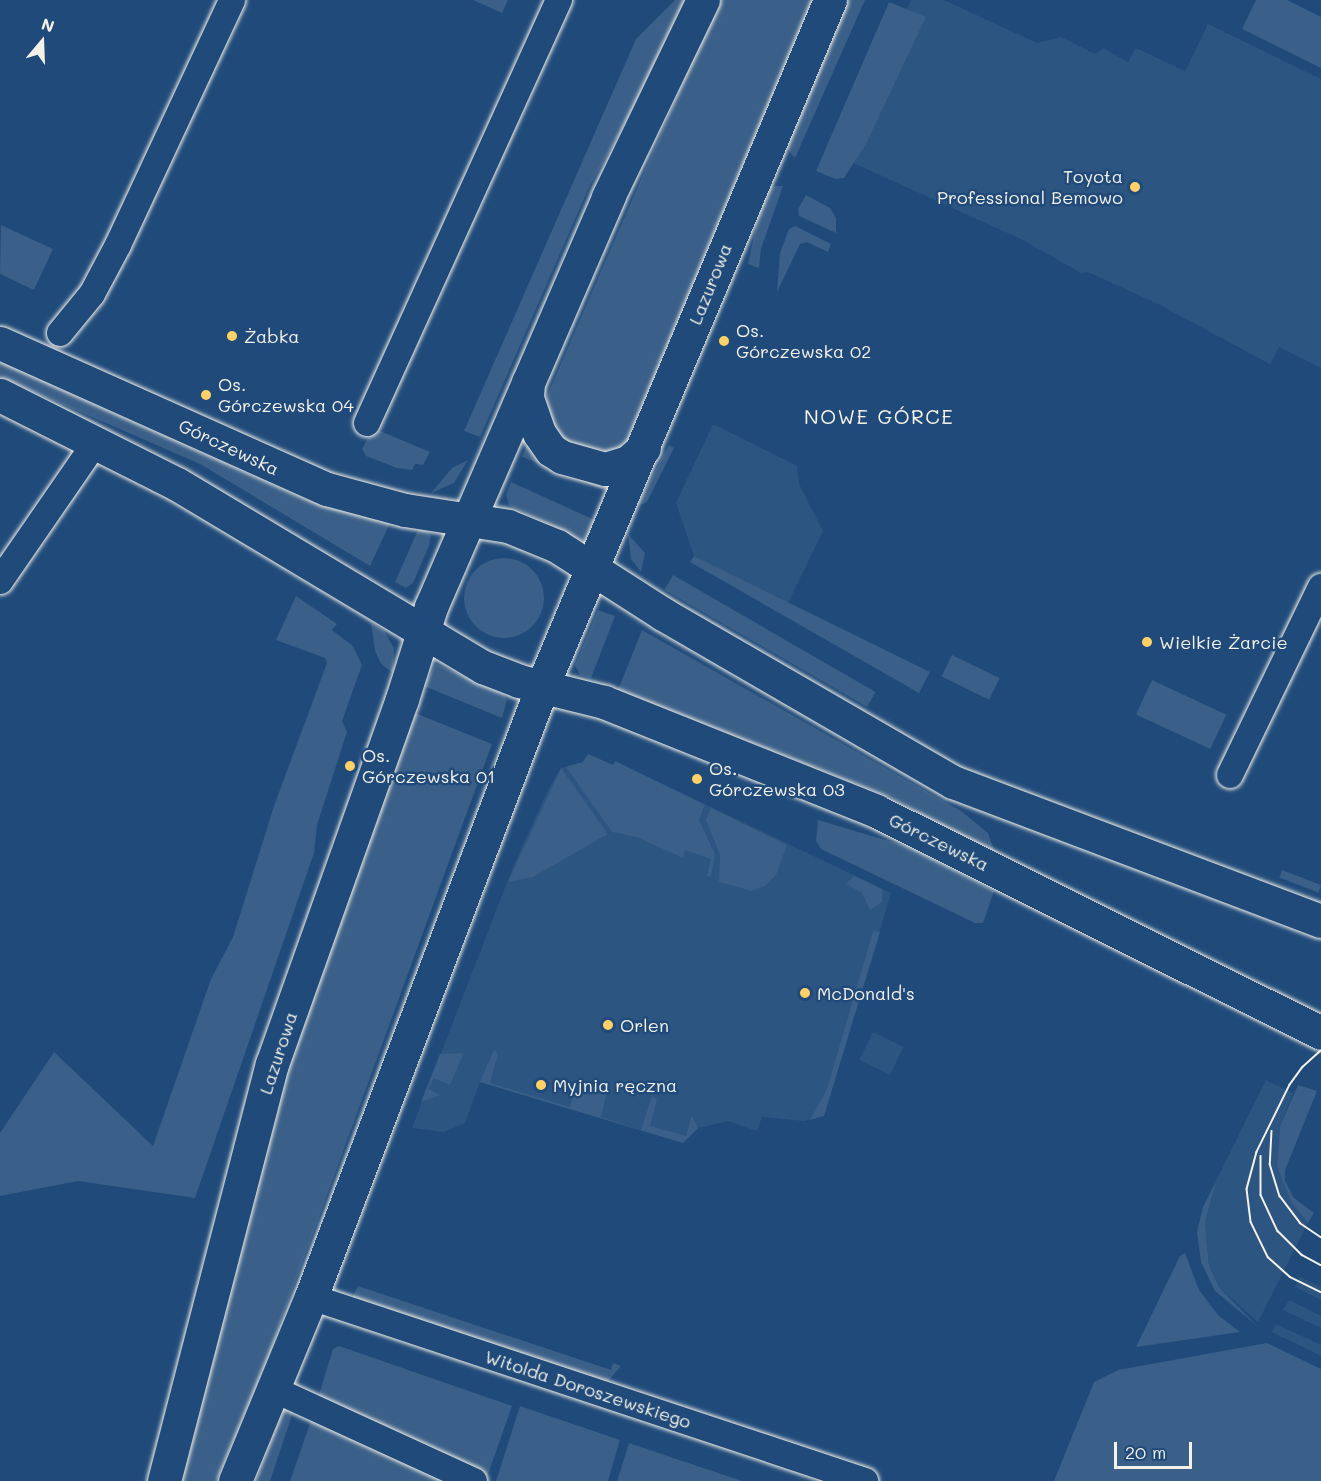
<!DOCTYPE html>
<meta charset="utf-8">
<style>
body{margin:0}
#map{position:relative;width:1321px;height:1481px;overflow:hidden;background:#1f4a7a;font-family:Mali,sans-serif}
div>[style]{position:absolute}
.built>*{inset:0;background:#2d5581;transform-origin:0 0}
.green>*{inset:0;background:#3a5f88;transform-origin:0 0}
.round{border-radius:50%}
.roads{filter:drop-shadow(0 0 2px #f4f1e8) drop-shadow(0 0 2px #f4f1e8)}
.street>*{height:26px;margin:-13px;padding:0 13px;transform-origin:13px;border-radius:13px;background:#1f4a7a}
.secondary>*{height:33px;margin:-16.5px;padding:0 16.5px;transform-origin:16.5px;border-radius:16.5px;background:#1f4a7a}
.tram>*{height:1.5px;margin:-0.75px;padding:0 0.75px;transform-origin:0.75px;border-radius:0.75px;background:#f4f1e8}
.dots>*{width:16px;height:16px;translate:-50% -50%;box-sizing:border-box;border:3px solid #1f4a7a;border-radius:50%}
span{translate:-50% -50%;white-space:nowrap;text-align:center;line-height:1.15;-webkit-text-stroke:5px #1f4a7a;paint-order:stroke}
.poi-label{font-size:18px;color:#f4f1e8}
.right{translate:-100% -50%;text-align:right}
.left{translate:0 -50%;text-align:left}
.street-label{font-size:18px;color:#f4f1e8}
.neighbourhood-label{font-size:20px;color:#f4f1e8;letter-spacing:1.5px}
.north{position:absolute;left:12px;top:12px;width:60px;height:60px;-webkit-text-stroke:4px #1f4a7a;paint-order:stroke;rotate:19deg;font-size:16px;font-weight:700;line-height:24px;text-align:center;color:#f4f1e8}
.north::after{content:'';display:block;margin:auto;width:21px;height:27px;background:#f4f1e8;clip-path:polygon(50% 0,100% 100%,50% 72%,0 100%)}
.scale{position:absolute;left:1114px;top:1442px;width:78px;height:27px;box-sizing:border-box;border:3px solid #f4f1e8;border-top:0;padding-left:8px;font-size:18px;line-height:21px;white-space:nowrap;color:#f4f1e8;-webkit-text-stroke:4px #1f4a7a;paint-order:stroke}
</style>
<div id="map">
<div class="built">
<div style="clip-path:polygon(911px 0,944px 0,1037px 43px,1061px 37px,1095px 54px,1103px 48px,1128px 62px,1136px 48px,1185px 71px,1208px 24px,1321px 79px,1321px 368px,1279px 347px,1270px 364px,1158px 304px,1088px 272px,1081px 273px,1021px 239px,838px 156px)"></div>
<div style="clip-path:polygon(713px 424px,797px 466px,799px 484px,823px 531px,788px 603px,694px 556px,676px 503px)"></div>
<div style="clip-path:polygon(588px 754px,613px 765px,615px 761px,891px 893px,824px 1116px,804px 1121px,762px 1117px,757px 1131px,728px 1121px,698px 1128px,683px 1143px,480px 1082px,465px 1123px,444px 1132px,412px 1128px,513px 867px,548px 790px,561px 768px,583px 762px)"></div>
<div style="left:873px;top:1032px;width:34px;height:31px;rotate:26deg"></div>
<div style="clip-path:polygon(1266px 1080px,1293px 1093px,1280px 1126px,1277px 1167px,1291px 1202px,1308px 1223px,1258px 1322px,1219px 1287px,1209px 1266px,1205px 1223px,1216px 1181px)"></div>
<div style="clip-path:polygon(1300px 1277px,1321px 1287px,1321px 1300px,1295px 1287px)"></div>
<div style="clip-path:polygon(1289px 1300px,1321px 1316px,1321px 1328px,1283px 1310px)"></div>
<div style="clip-path:polygon(1276px 1324px,1321px 1345px,1321px 1356px,1272px 1332px)"></div>
</div>
<div class="green">
<div style="clip-path:polygon(473px 0,508px 0,502px 13px)"></div>
<div style="clip-path:polygon(675px 0,685px 0,635px 106px,589px 187px,480px 437px,464px 431px,636px 39px)"></div>
<div style="clip-path:polygon(719px 0,813px 0,628px 443px,612px 454px,568px 447px,544px 416px,547px 396px)"></div>
<div style="clip-path:polygon(847px 0,865px 0,795px 158px,788px 150px,787px 140px)"></div>
<div style="clip-path:polygon(1256px 0,1287px 0,1321px 17px,1321px 68px,1242px 29px)"></div>
<div style="clip-path:polygon(889px 2px,926px 17px,866px 144px,844px 178px,835px 179px,816px 171px)"></div>
<div style="clip-path:polygon(774px 186px,783px 186px,761px 249px,759px 268px,748px 264px,761px 203px,765px 191px)"></div>
<div style="clip-path:polygon(806px 195px,830px 208px,836px 218px,836px 233px,799px 216px,798px 209px)"></div>
<div style="clip-path:polygon(1px 225px,53px 249px,34px 290px,0 274px)"></div>
<div style="clip-path:polygon(795px 226px,831px 244px,828px 252px,807px 242px,800px 244px,777px 292px,780px 253px,789px 229px)"></div>
<div style="clip-path:polygon(0 362px,309px 501px,390px 523px,370px 566px,200px 464px,0 377px)"></div>
<div style="clip-path:polygon(373px 428px,430px 452px,423px 465px,415px 464px,412px 470px,397px 468px,366px 456px,362px 449px)"></div>
<div style="left:528px;top:442px;width:92px;height:16px;rotate:22deg"></div>
<div style="clip-path:polygon(669px 445px,674px 448px,647px 502px,637px 506px)"></div>
<div style="clip-path:polygon(468px 460px,454px 483px,431px 493px,452px 468px)"></div>
<div style="clip-path:polygon(511px 482px,597px 521px,588px 539px,581px 540px,509px 505px,506px 495px)"></div>
<div style="clip-path:polygon(424px 529px,431px 535px,429px 546px,413px 583px,406px 588px,395px 582px,418px 530px)"></div>
<div style="clip-path:polygon(628px 534px,645px 553px,641px 572px,631px 559px)"></div>
<div style="clip-path:polygon(694px 556px,930px 672px,919px 693px,690px 562px)"></div>
<div class="round" style="left:464px;top:558px;width:80px;height:80px"></div>
<div style="left:673px;top:575px;width:234px;height:17px;rotate:30deg"></div>
<div style="clip-path:polygon(296px 596px,337px 624px,332px 630px,353px 646px,362px 665px,342px 721px,347px 732px,317px 825px,314px 853px,195px 1198px,78px 1181px,0 1196px,0 1133px,54px 1052px,153px 1146px,211px 979px,233px 937px,274px 806px,327px 663px,325px 658px,276px 640px)"></div>
<div style="clip-path:polygon(598px 610px,615px 616px,591px 678px,580px 675px,575px 665px)"></div>
<div style="clip-path:polygon(371px 622px,384px 631px,394px 648px,393px 673px,381px 664px,375px 651px)"></div>
<div style="clip-path:polygon(642px 630px,961px 811px,988px 833px,996px 856px,890px 797px,618px 690px)"></div>
<div style="left:952px;top:655px;width:53px;height:24px;rotate:26deg"></div>
<div style="clip-path:polygon(436px 664px,503px 694px,507px 700px,502px 718px,424px 686px)"></div>
<div style="left:1152px;top:680px;width:82px;height:38px;rotate:25deg"></div>
<div style="clip-path:polygon(415px 713px,492px 744px,266px 1362px,216px 1481px,181px 1481px,271px 1124px,322px 968px)"></div>
<div style="clip-path:polygon(588px 754px,613px 765px,615px 761px,705px 805px,699px 820px,715px 854px,711px 877px,707px 876px,711px 859px,685px 850px,683px 858px,637px 837px,612px 832px,566px 767px,583px 762px)"></div>
<div style="clip-path:polygon(561px 768px,608px 834px,533px 877px,508px 882px)"></div>
<div style="clip-path:polygon(711px 808px,787px 845px,776px 875px,765px 886px,752px 891px,719px 882px,720px 855px,706px 820px)"></div>
<div style="clip-path:polygon(818px 820px,909px 847px,994px 891px,983px 923px,975px 923px,821px 849px,816px 841px)"></div>
<div style="left:1282px;top:870px;width:42px;height:8px;rotate:21deg"></div>
<div style="clip-path:polygon(854px 876px,882px 889px,882px 902px,870px 910px,862px 893px,846px 884px)"></div>
<div style="clip-path:polygon(873px 931px,880px 932px,824px 1116px,810px 1120px,827px 1089px)"></div>
<div style="clip-path:polygon(494px 1050px,498px 1054px,490px 1083px,570px 1107px,576px 1083px,607px 1091px,601px 1117px,641px 1130px,652px 1096px,657px 1100px,650px 1126px,686px 1136px,692px 1115px,698px 1128px,683px 1143px,480px 1082px)"></div>
<div style="clip-path:polygon(464px 1053px,450px 1085px,434px 1078px,428px 1089px,440px 1095px,421px 1102px,440px 1054px)"></div>
<div style="clip-path:polygon(1298px 1085px,1317px 1091px,1285px 1170px,1285px 1181px,1294px 1198px,1314px 1213px,1308px 1223px,1291px 1202px,1277px 1167px,1280px 1126px)"></div>
<div style="clip-path:polygon(1216px 1181px,1205px 1223px,1209px 1266px,1219px 1287px,1256px 1325px,1215px 1291px,1201px 1262px,1197px 1232px,1203px 1207px)"></div>
<div style="clip-path:polygon(1185px 1253px,1199px 1290px,1218px 1315px,1240px 1332px,1136px 1347px,1180px 1256px)"></div>
<div style="clip-path:polygon(358px 1286px,611px 1370px,613px 1363px,621px 1366px,608px 1381px,597px 1381px,352px 1298px)"></div>
<div style="clip-path:polygon(1267px 1343px,1321px 1369px,1321px 1481px,1054px 1481px,1094px 1382px,1118px 1370px)"></div>
<div style="clip-path:polygon(339px 1346px,512px 1406px,487px 1477px,317px 1401px,333px 1349px)"></div>
<div style="clip-path:polygon(520px 1406px,620px 1440px,608px 1481px,496px 1481px)"></div>
<div style="clip-path:polygon(288px 1408px,294px 1409px,270px 1481px,256px 1481px,283px 1410px)"></div>
<div style="clip-path:polygon(313px 1415px,453px 1481px,290px 1481px)"></div>
<div style="clip-path:polygon(629px 1443px,742px 1481px,617px 1481px)"></div>
</div>
<div class="roads">
<div class="street">
<div style="left:60px;top:333px;width:50px;rotate:-50.6deg"></div>
<div style="left:92px;top:294px;width:55px;rotate:-62deg"></div>
<div style="left:118px;top:245px;width:270px;rotate:-65deg"></div>
<div style="left:367px;top:423px;width:465px;rotate:-65.6deg"></div>
<div style="left:0;top:581px;width:169px;rotate:-55.4deg"></div>
<div style="left:1230px;top:775px;width:209px;rotate:-64.2deg"></div>
<div style="left:311px;top:1297px;width:584px;rotate:18.37deg"></div>
<div style="left:273px;top:1389px;width:221px;rotate:24.6deg"></div>
</div>
<div class="secondary">
<div style="left:0;top:343px;width:358px;rotate:24.1deg"></div>
<div style="left:327px;top:489px;width:81px;rotate:15.1deg"></div>
<div style="left:405px;top:510px;width:104px;rotate:8.8deg"></div>
<div style="left:508px;top:526px;width:53px;rotate:22.2deg"></div>
<div style="left:557px;top:546px;width:126px;rotate:32.7deg"></div>
<div style="left:663px;top:614px;width:335px;rotate:30.1deg"></div>
<div style="left:953px;top:782px;width:393px;rotate:20.7deg"></div>
<div style="left:528px;top:382px;width:16px;rotate:94deg"></div>
<div style="left:527px;top:398px;width:37px;rotate:71deg"></div>
<div style="left:539px;top:433px;width:21px;rotate:55deg"></div>
<div style="left:551px;top:450px;width:13px;rotate:32deg"></div>
<div style="left:562px;top:457px;width:45px;rotate:15.6deg"></div>
<div style="left:605px;top:469px;width:24px;rotate:-17deg"></div>
<div style="left:628px;top:462px;width:21px;rotate:-41deg"></div>
<div style="left:0;top:395px;width:198px;rotate:26.7deg"></div>
<div style="left:177px;top:484px;width:357px;rotate:30.9deg"></div>
<div style="left:483px;top:667px;width:39px;rotate:21deg"></div>
<div style="left:519px;top:681px;width:88px;rotate:13.9deg"></div>
<div style="left:604px;top:702px;width:293px;rotate:21.8deg"></div>
<div style="left:876px;top:811px;width:497px;rotate:26.5deg"></div>
<div style="left:164px;top:1481px;width:431px;rotate:-75.5deg"></div>
<div style="left:272px;top:1064px;width:387px;rotate:-70.4deg"></div>
<div style="left:402px;top:699px;width:96px;rotate:-72.5deg"></div>
<div style="left:431px;top:607px;width:447px;rotate:-66.6deg"></div>
<div style="left:608px;top:197px;width:219px;rotate:-64.3deg"></div>
<div style="left:235px;top:1481px;width:199px;rotate:-67.6deg"></div>
<div style="left:311px;top:1297px;width:652px;rotate:-69.26deg"></div>
<div style="left:542px;top:687px;width:745px;rotate:-67.26deg"></div>
</div>
</div>
<div class="tram">
<div style="left:1321px;top:1051px;width:24px;rotate:138deg"></div>
<div style="left:1303px;top:1067px;width:22px;rotate:126deg"></div>
<div style="left:1290px;top:1085px;width:75px;rotate:116.2deg"></div>
<div style="left:1257px;top:1152px;width:38px;rotate:105deg"></div>
<div style="left:1247px;top:1189px;width:33px;rotate:83deg"></div>
<div style="left:1251px;top:1222px;width:39px;rotate:64deg"></div>
<div style="left:1268px;top:1257px;width:30px;rotate:42deg"></div>
<div style="left:1290px;top:1277px;width:34px;rotate:26deg"></div>
<div style="left:1272px;top:1131px;width:33px;rotate:93deg"></div>
<div style="left:1270px;top:1164px;width:34px;rotate:73deg"></div>
<div style="left:1280px;top:1196px;width:34px;rotate:53deg"></div>
<div style="left:1300px;top:1223px;width:25px;rotate:34deg"></div>
<div style="left:1261px;top:1156px;width:39px;rotate:90deg"></div>
<div style="left:1261px;top:1195px;width:40px;rotate:65deg"></div>
<div style="left:1278px;top:1231px;width:34px;rotate:45deg"></div>
<div style="left:1302px;top:1255px;width:21px;rotate:28deg"></div>
</div>
<div class="dots">
<div style="left:1135px;top:187px;background:#ffd166"></div>
<div style="left:232px;top:336px;background:#ffd166"></div>
<div style="left:724px;top:341px;background:#ffd166"></div>
<div style="left:206px;top:395px;background:#ffd166"></div>
<div style="left:1147px;top:642px;background:#ffd166"></div>
<div style="left:350px;top:766px;background:#ffd166"></div>
<div style="left:697px;top:779px;background:#ffd166"></div>
<div style="left:805px;top:993px;background:#ffd166"></div>
<div style="left:608px;top:1025px;background:#ffd166"></div>
<div style="left:541px;top:1085px;background:#ffd166"></div>
</div>
<div class="poi-label">
<span class="right" style="left:1123px;top:187px">Toyota<br>Professional Bemowo</span>
<span class="left" style="left:736px;top:341px">Os.<br>Górczewska 02</span>
<span class="left" style="left:244px;top:336px">Żabka</span>
<span class="left" style="left:218px;top:395px">Os.<br>Górczewska 04</span>
<span class="left" style="left:1159px;top:642px">Wielkie Żarcie</span>
<span class="left" style="left:362px;top:766px">Os.<br>Górczewska 01</span>
<span class="left" style="left:709px;top:779px">Os.<br>Górczewska 03</span>
<span class="left" style="left:817px;top:993px">McDonald's</span>
<span class="left" style="left:620px;top:1025px">Orlen</span>
<span class="left" style="left:553px;top:1085px">Myjnia ręczna</span>
</div>
<div class="street-label">
<span style="left:710px;top:284px;rotate:-68deg">Lazurowa</span>
<span style="left:229px;top:447px;rotate:25deg">Górczewska</span>
<span style="left:939px;top:842px;rotate:26deg">Górczewska</span>
<span style="left:278px;top:1053px;rotate:-72deg">Lazurowa</span>
<span style="left:588px;top:1389px;rotate:18deg">Witolda Doroszewskiego</span>
</div>
<div class="neighbourhood-label">
<span style="left:879px;top:416px">NOWE GÓRCE</span>
</div>
<div class="north">N</div>
<div class="scale">20 m</div>
</div>
